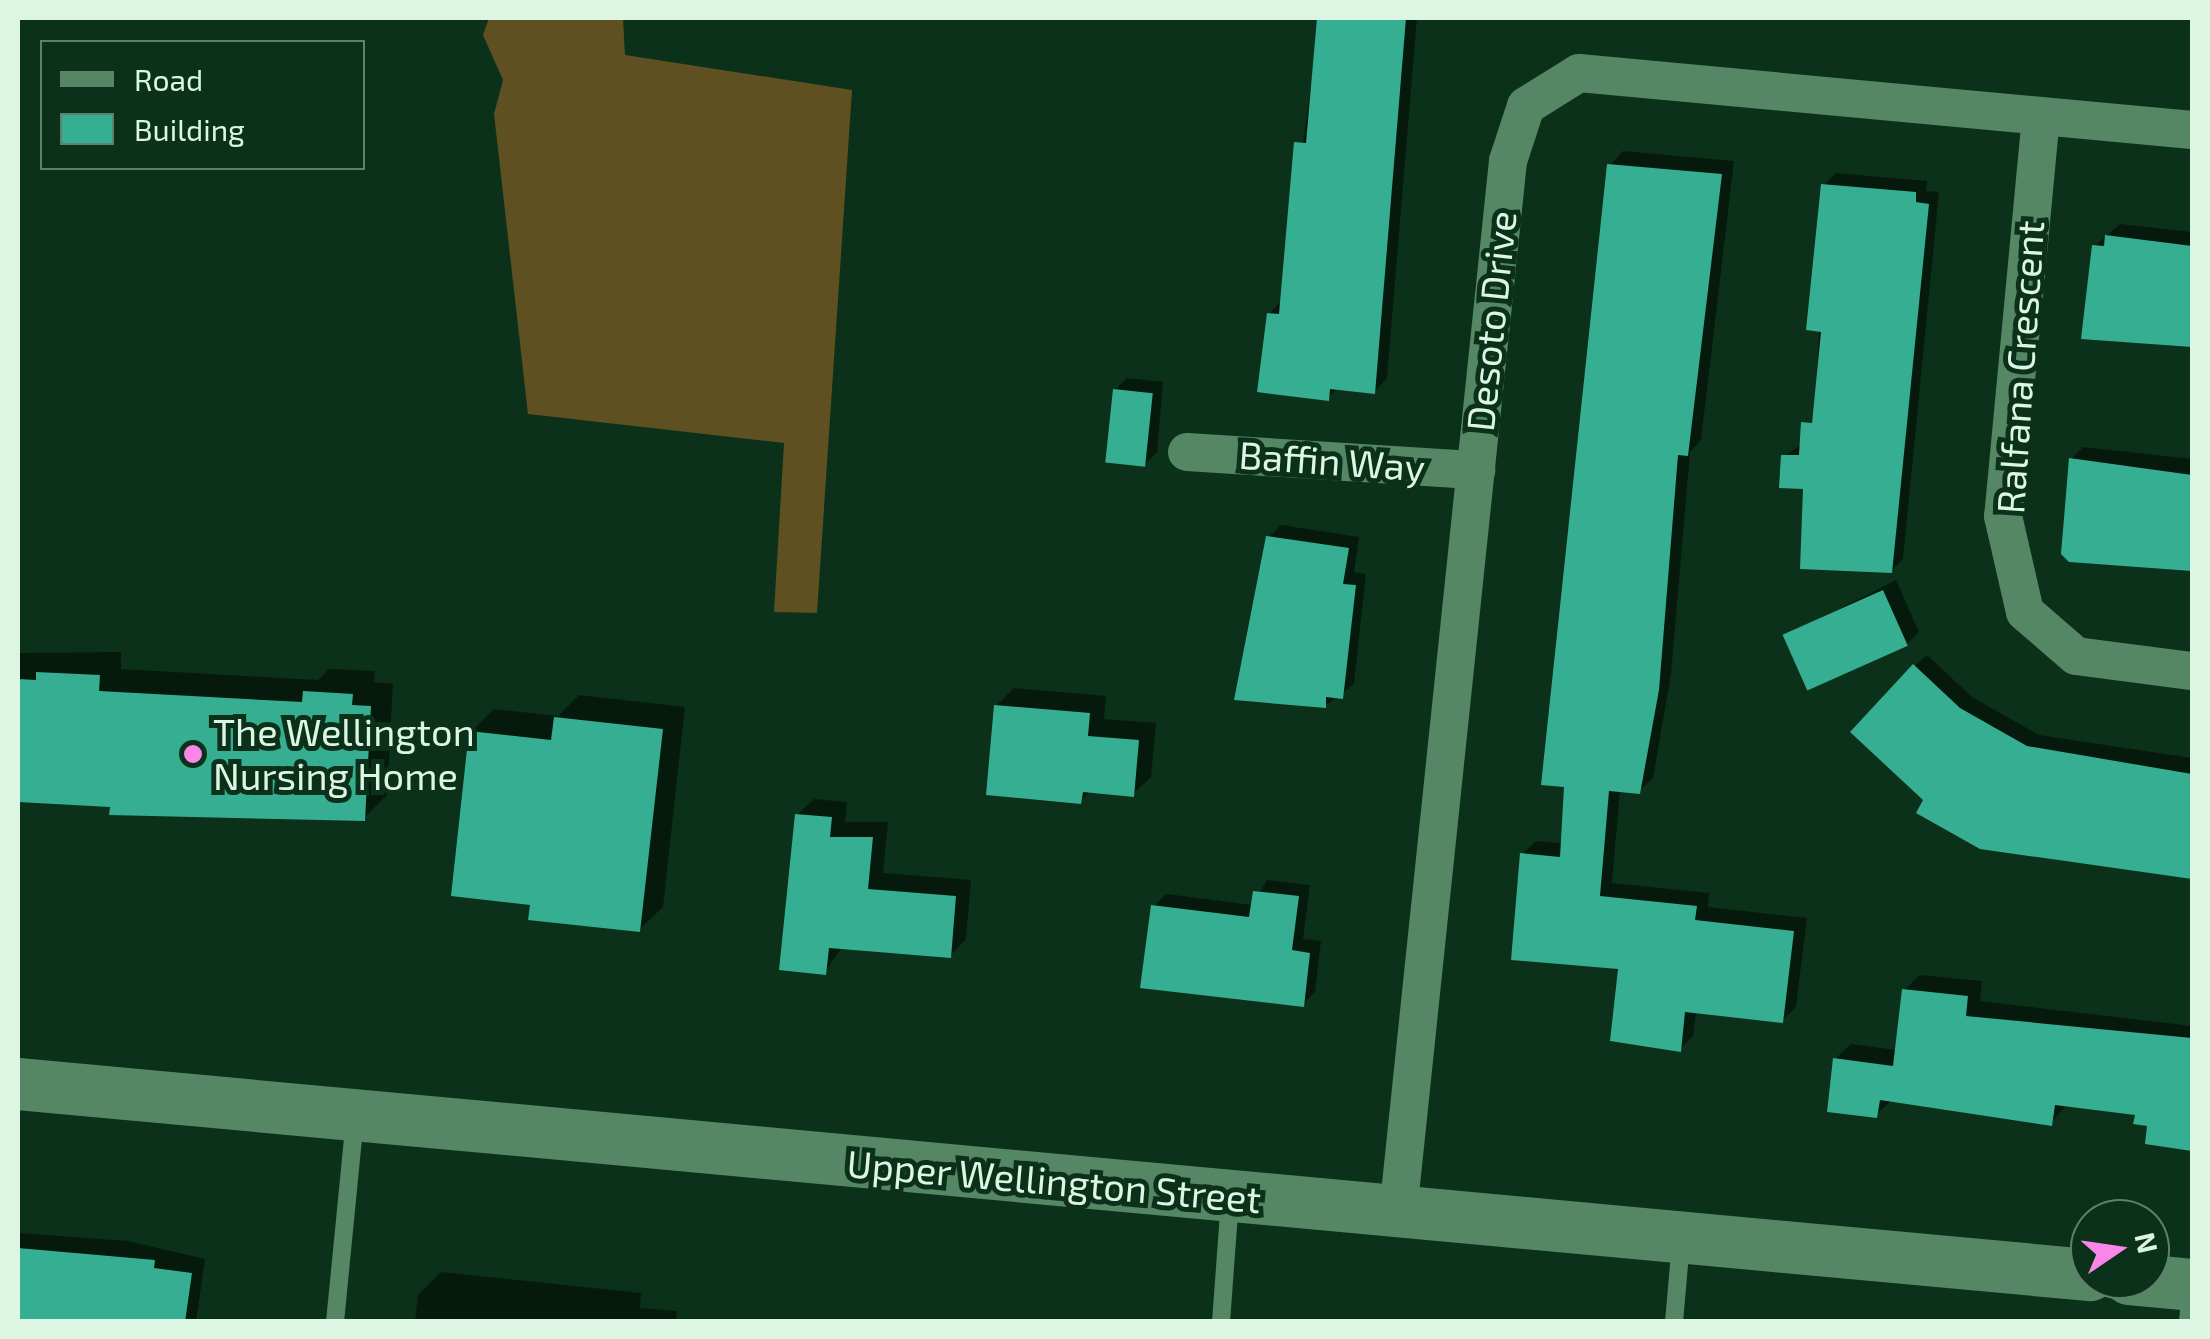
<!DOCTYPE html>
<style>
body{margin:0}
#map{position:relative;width:2210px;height:1339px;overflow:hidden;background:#0b311a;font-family:"Exo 2",sans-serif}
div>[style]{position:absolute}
.forest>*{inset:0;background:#5e5021}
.shadow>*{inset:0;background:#0007}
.building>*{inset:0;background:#36ae91;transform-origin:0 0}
.service>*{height:18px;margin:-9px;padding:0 9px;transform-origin:9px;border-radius:9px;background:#558765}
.minor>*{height:38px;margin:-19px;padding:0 19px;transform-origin:19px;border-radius:19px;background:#558765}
.secondary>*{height:52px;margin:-26px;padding:0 26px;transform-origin:26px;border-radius:26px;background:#558765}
.dots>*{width:28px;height:28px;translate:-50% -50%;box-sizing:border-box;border:5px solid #0b311a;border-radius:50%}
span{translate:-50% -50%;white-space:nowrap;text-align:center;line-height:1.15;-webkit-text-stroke:10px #0b311a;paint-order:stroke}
.street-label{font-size:38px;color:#dcf6e3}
.poi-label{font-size:38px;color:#dcf6e3}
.left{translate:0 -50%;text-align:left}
.frame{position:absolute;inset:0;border:20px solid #dcf6e3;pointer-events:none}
.legend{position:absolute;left:40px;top:40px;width:325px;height:130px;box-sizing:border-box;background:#0b311a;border:2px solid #5f806a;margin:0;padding:12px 18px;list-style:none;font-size:30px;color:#dcf6e3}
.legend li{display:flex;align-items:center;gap:20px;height:50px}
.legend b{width:50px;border:2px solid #5f806a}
.north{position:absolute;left:2070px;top:1199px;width:100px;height:100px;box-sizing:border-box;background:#0b311a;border:2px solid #5f806a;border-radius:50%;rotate:77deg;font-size:28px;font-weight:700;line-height:40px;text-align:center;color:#dcf6e3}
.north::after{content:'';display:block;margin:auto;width:35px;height:45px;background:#fa87e7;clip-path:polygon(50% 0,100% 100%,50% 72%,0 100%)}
</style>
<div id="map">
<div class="forest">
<div style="clip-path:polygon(489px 18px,623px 18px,625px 55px,852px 90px,817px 613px,774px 612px,784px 443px,528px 414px,494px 114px,503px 80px,483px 35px)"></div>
</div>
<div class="shadow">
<div style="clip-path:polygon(1320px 18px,1417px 18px,1387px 378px,1374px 392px,1339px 387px,1328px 398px,1269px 314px,1282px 300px)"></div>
<div style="clip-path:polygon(1623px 151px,1734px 161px,1701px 440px,1690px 452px,1671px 674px,1653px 778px,1639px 791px,1620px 790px,1612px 883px,1709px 893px,1708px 907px,1807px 918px,1796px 1007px,1782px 1021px,1696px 1011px,1693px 1036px,1680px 1049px,1522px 854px,1536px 841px,1563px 843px,1610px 165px)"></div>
<div style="clip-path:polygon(1836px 173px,1927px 181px,1926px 191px,1939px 192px,1903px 559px,1891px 571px,1784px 456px,1802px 444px,1816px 411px,1824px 185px)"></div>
<div style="clip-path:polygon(2120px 224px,2192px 232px,2192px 343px,2084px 336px,2095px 246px)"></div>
<div style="clip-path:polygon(1127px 378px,1163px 382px,1157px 452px,1145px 464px,1115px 390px)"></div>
<div style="clip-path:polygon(2083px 447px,2192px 459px,2192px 570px,2070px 560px,2071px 459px)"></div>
<div style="clip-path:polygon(1281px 525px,1359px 537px,1354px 572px,1366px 574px,1354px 684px,1325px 706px,1269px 537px)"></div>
<div style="clip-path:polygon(1896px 580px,1919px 632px,1907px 644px,1786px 636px)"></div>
<div style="clip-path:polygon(121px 652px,121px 669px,318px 680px,329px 669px,375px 671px,374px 682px,393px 684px,387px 795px,364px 818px,20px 799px,18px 850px,18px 653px)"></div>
<div style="clip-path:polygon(1927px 655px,1972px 697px,2039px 735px,2192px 758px,2192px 891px,2190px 877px,1926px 800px,1915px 666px)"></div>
<div style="clip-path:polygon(1014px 688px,1106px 696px,1104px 719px,1156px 723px,1151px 777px,1133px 794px,1091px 791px,1080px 801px,996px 706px)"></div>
<div style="clip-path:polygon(579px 695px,685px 707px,663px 907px,639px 930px,533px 903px,471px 732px,494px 709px,558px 716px)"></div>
<div style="clip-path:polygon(814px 799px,847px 802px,845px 822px,888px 822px,883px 873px,971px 880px,966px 939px,950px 956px,843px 946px,825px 972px,797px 815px)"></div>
<div style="clip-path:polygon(1267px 880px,1310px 885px,1303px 939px,1321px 941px,1315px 992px,1303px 1004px,1154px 906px,1166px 894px,1253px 905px)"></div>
<div style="clip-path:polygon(1920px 975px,1982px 981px,1980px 1001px,2192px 1026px,2192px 1146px,2148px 1142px,2150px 1124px,2138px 1113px,2067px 1104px,2051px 1123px,1893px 1099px,1876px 1115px,1835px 1059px,1851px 1044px,1897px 1050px,1904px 990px)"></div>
<div style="clip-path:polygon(18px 1233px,128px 1241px,205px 1259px,196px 1322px,18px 1322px)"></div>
<div style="clip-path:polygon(441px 1272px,641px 1293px,640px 1308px,677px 1311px,676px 1322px,415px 1322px,418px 1295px)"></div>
</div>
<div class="building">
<div style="clip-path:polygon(1317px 18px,1406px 18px,1375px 394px,1330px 389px,1329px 401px,1257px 392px,1267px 313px,1279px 314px,1294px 142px,1306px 143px)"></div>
<div style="clip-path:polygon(1607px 164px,1722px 174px,1688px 456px,1678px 455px,1659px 690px,1640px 794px,1609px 791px,1600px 896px,1697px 906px,1695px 920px,1794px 931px,1783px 1023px,1685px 1012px,1681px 1052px,1610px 1041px,1618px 969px,1511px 960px,1520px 853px,1560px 857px,1564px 787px,1541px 785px)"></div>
<div style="clip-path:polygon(1821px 184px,1916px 192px,1916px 202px,1929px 204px,1892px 573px,1800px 569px,1803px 489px,1779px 488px,1781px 455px,1799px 455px,1801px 422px,1812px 423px,1821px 332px,1806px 330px)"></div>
<div style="clip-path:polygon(2105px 235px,2192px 246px,2192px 347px,2081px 339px,2092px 245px,2104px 246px)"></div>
<div style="left:1113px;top:389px;width:40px;height:74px;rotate:6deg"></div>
<div style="clip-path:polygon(2069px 458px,2192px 475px,2192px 571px,2069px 562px,2061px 554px)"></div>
<div style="clip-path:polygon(1266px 536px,1349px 548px,1343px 584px,1356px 585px,1343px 699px,1326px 697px,1326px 708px,1234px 700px)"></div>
<div style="left:1883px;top:590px;width:61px;height:110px;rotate:66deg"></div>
<div style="clip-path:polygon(1913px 664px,1960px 708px,2027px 746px,2192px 774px,2192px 879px,1980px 849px,1916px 813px,1923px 800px,1850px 732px)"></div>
<div style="clip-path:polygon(36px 672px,100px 675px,99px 691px,302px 702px,303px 691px,353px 694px,352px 705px,371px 706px,365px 821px,109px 815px,110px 807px,18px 802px,18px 679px,36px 680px)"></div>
<div style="clip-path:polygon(994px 705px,1090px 713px,1088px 736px,1139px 740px,1134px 797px,1083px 792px,1081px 804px,986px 795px)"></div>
<div style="clip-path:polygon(554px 717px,663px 729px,640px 932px,528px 920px,530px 905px,451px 896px,469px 731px,551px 740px)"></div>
<div style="clip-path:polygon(795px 814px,832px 817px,830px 837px,873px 837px,868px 889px,956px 896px,951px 958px,829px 948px,826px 975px,779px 970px)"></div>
<div style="clip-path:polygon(1253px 891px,1299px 896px,1292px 950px,1310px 953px,1304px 1007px,1140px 988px,1151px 905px,1249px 917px)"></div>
<div style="clip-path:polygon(1902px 989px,1968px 996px,1966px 1016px,2192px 1038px,2192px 1151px,2145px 1144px,2147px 1126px,2133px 1124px,2135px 1115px,2055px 1105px,2052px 1126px,1880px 1100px,1877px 1118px,1827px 1112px,1833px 1058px,1893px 1066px)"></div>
<div style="clip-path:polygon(18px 1248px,155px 1260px,154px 1268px,192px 1273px,185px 1322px,18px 1322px)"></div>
</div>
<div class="service">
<div style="left:335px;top:1322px;width:205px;rotate:-84.4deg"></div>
<div style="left:1221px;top:1322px;width:124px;rotate:-85.8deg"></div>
<div style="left:1674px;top:1322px;width:80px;rotate:-85deg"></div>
<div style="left:2188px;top:1322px;width:32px;rotate:-85deg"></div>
</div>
<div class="minor">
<div style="left:2041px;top:116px;width:402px;rotate:95.4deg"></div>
<div style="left:2003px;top:516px;width:98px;rotate:77.1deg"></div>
<div style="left:2025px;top:612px;width:67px;rotate:40.8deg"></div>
<div style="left:2076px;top:656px;width:117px;rotate:7.4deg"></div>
<div style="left:1187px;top:452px;width:290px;rotate:3.6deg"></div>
<div style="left:1398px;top:1213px;width:1058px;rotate:-84.03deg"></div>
<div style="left:1508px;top:161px;width:58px;rotate:-71.9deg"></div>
<div style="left:1526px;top:106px;width:62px;rotate:-31.9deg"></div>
<div style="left:1579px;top:73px;width:616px;rotate:5.31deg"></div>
</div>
<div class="secondary">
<div style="left:18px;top:1084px;width:2081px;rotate:5.27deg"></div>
<div style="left:2129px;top:1279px;width:63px;rotate:5.4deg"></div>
</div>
<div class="dots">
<div style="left:193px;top:754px;background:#fa87e7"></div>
</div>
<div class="street-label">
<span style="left:1491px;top:321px;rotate:-84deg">Desoto Drive</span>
<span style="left:2020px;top:367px;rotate:-86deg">Ralfana Crescent</span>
<span style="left:1332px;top:461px;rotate:4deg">Baffin Way</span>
<span style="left:1054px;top:1181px;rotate:5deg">Upper Wellington Street</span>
</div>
<div class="poi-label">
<span class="left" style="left:213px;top:754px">The Wellington<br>Nursing Home</span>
</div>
<div class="frame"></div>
<ul class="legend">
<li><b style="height:12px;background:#558765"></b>Road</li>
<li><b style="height:28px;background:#36ae91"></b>Building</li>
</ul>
<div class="north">N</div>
</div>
